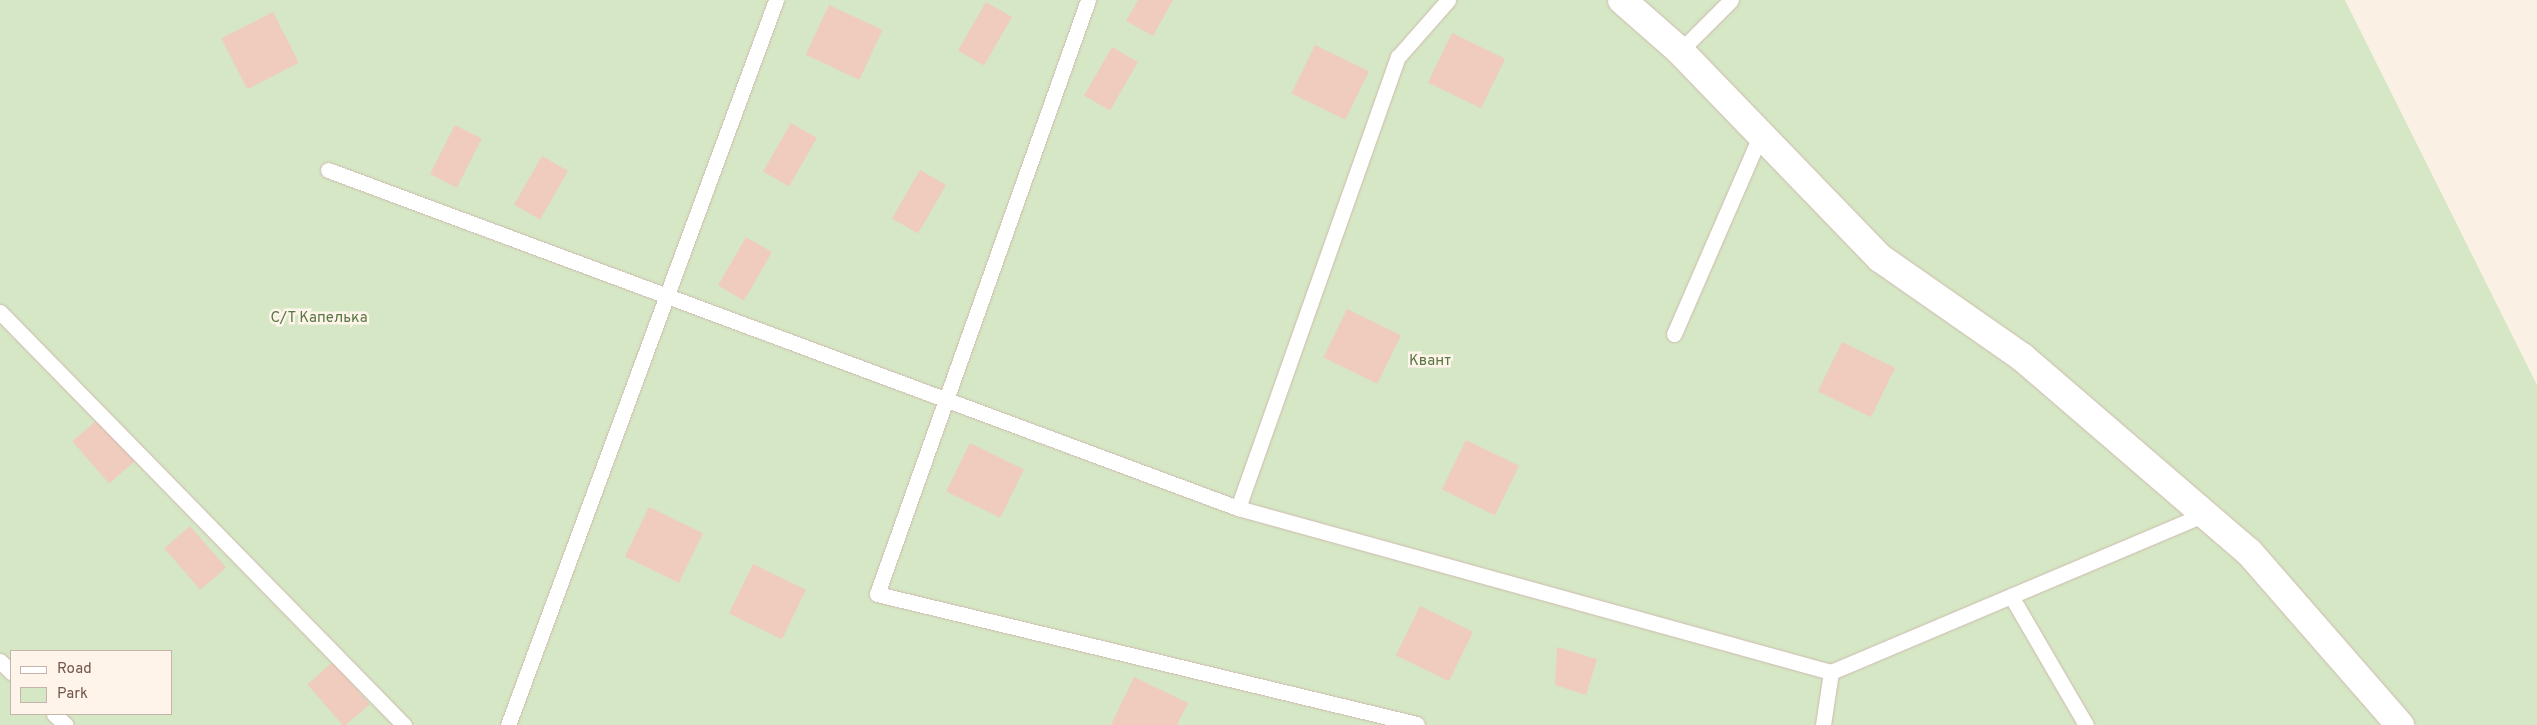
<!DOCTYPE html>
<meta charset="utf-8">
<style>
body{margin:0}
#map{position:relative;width:2537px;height:725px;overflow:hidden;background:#fbf0e4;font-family:Overpass,sans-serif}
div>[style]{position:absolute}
.green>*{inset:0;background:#d5e7c4}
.building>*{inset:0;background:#efccbd;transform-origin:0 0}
.roads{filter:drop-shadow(0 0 1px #ceb9ae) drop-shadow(0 0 1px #ceb9ae)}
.lane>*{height:15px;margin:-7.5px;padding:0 7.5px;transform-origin:7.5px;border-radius:7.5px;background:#fff}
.street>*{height:28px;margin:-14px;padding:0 14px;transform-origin:14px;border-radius:14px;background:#fff}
span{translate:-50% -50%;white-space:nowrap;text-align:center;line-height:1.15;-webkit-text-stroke:5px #fef4ea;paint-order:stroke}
.park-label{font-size:15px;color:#587744}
.legend{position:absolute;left:10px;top:650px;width:162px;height:65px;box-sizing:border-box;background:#fef4ea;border:1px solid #c6b4aa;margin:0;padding:6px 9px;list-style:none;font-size:15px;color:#72554b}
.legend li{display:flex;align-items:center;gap:10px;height:25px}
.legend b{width:25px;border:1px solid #c6b4aa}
</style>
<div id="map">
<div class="green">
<div style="clip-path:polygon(evenodd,0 0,2345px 0,2537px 385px,2537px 725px,0 725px,0 0,11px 651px,171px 651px,171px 714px,11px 714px,11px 651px)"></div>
</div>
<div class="building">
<div style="clip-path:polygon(1138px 0,1173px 0,1153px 36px,1126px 21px)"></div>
<div style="left:986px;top:2px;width:30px;height:56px;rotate:30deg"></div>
<div style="left:829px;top:5px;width:59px;height:55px;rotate:25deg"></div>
<div style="left:273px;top:12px;width:57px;height:58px;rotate:63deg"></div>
<div style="left:1452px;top:33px;width:59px;height:55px;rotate:26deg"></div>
<div style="left:1315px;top:45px;width:60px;height:54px;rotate:26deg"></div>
<div style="left:1112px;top:47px;width:30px;height:56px;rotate:30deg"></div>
<div style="left:791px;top:123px;width:30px;height:56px;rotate:30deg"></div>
<div style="left:455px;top:125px;width:30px;height:55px;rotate:27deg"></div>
<div style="left:542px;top:156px;width:30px;height:56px;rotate:30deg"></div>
<div style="left:920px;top:170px;width:30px;height:56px;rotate:30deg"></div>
<div style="left:746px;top:237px;width:30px;height:56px;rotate:30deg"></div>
<div style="left:1347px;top:309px;width:60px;height:54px;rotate:26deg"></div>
<div style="left:1842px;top:342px;width:59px;height:55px;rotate:26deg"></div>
<div style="left:98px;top:419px;width:56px;height:34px;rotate:49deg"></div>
<div style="left:1466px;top:440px;width:59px;height:55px;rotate:26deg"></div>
<div style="left:970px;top:443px;width:60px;height:54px;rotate:26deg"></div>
<div style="left:649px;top:507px;width:60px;height:55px;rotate:26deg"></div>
<div style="left:190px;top:526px;width:55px;height:34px;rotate:49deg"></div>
<div style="left:753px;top:564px;width:59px;height:55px;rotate:26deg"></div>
<div style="left:1420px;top:606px;width:59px;height:55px;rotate:26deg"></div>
<div style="clip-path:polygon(1557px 647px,1597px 659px,1586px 695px,1555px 685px)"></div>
<div style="left:333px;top:662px;width:56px;height:34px;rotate:49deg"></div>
<div style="clip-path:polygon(1134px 677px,1188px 703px,1177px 725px,1111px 725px)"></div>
</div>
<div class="roads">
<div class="lane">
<div style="left:1088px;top:0;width:630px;rotate:109.56deg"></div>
<div style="left:877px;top:594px;width:555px;rotate:13.54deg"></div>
<div style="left:1680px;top:51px;width:72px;rotate:-45deg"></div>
<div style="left:328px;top:170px;width:971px;rotate:20.38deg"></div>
<div style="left:1238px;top:508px;width:615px;rotate:15.46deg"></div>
<div style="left:1831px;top:672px;width:406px;rotate:-22.9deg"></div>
<div style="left:0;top:312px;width:578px;rotate:45.63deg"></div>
<div style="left:1674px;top:334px;width:218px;rotate:-66.5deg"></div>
<div style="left:1238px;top:508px;width:479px;rotate:-70.5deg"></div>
<div style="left:1398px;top:57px;width:76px;rotate:-48.7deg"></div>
<div style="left:2011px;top:596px;width:149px;rotate:59.8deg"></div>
<div style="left:0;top:661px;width:16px;rotate:45deg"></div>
<div style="left:54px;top:714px;width:16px;rotate:43deg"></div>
<div style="left:508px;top:725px;width:773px;rotate:-69.71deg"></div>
<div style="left:1823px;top:725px;width:54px;rotate:-81.4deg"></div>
</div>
<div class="street">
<div style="left:1622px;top:0;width:77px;rotate:41.3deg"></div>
<div style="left:1680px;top:51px;width:288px;rotate:46deg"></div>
<div style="left:1880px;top:258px;width:173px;rotate:34.9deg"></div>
<div style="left:2022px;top:357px;width:299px;rotate:40.7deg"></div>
<div style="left:2249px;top:552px;width:230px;rotate:48.9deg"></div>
</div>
</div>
<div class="park-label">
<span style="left:319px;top:319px">С/Т Капелька</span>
<span style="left:1430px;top:362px">Квант</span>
</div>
<ul class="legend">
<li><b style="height:6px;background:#fff"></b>Road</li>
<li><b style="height:14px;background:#d5e7c4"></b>Park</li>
</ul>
</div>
